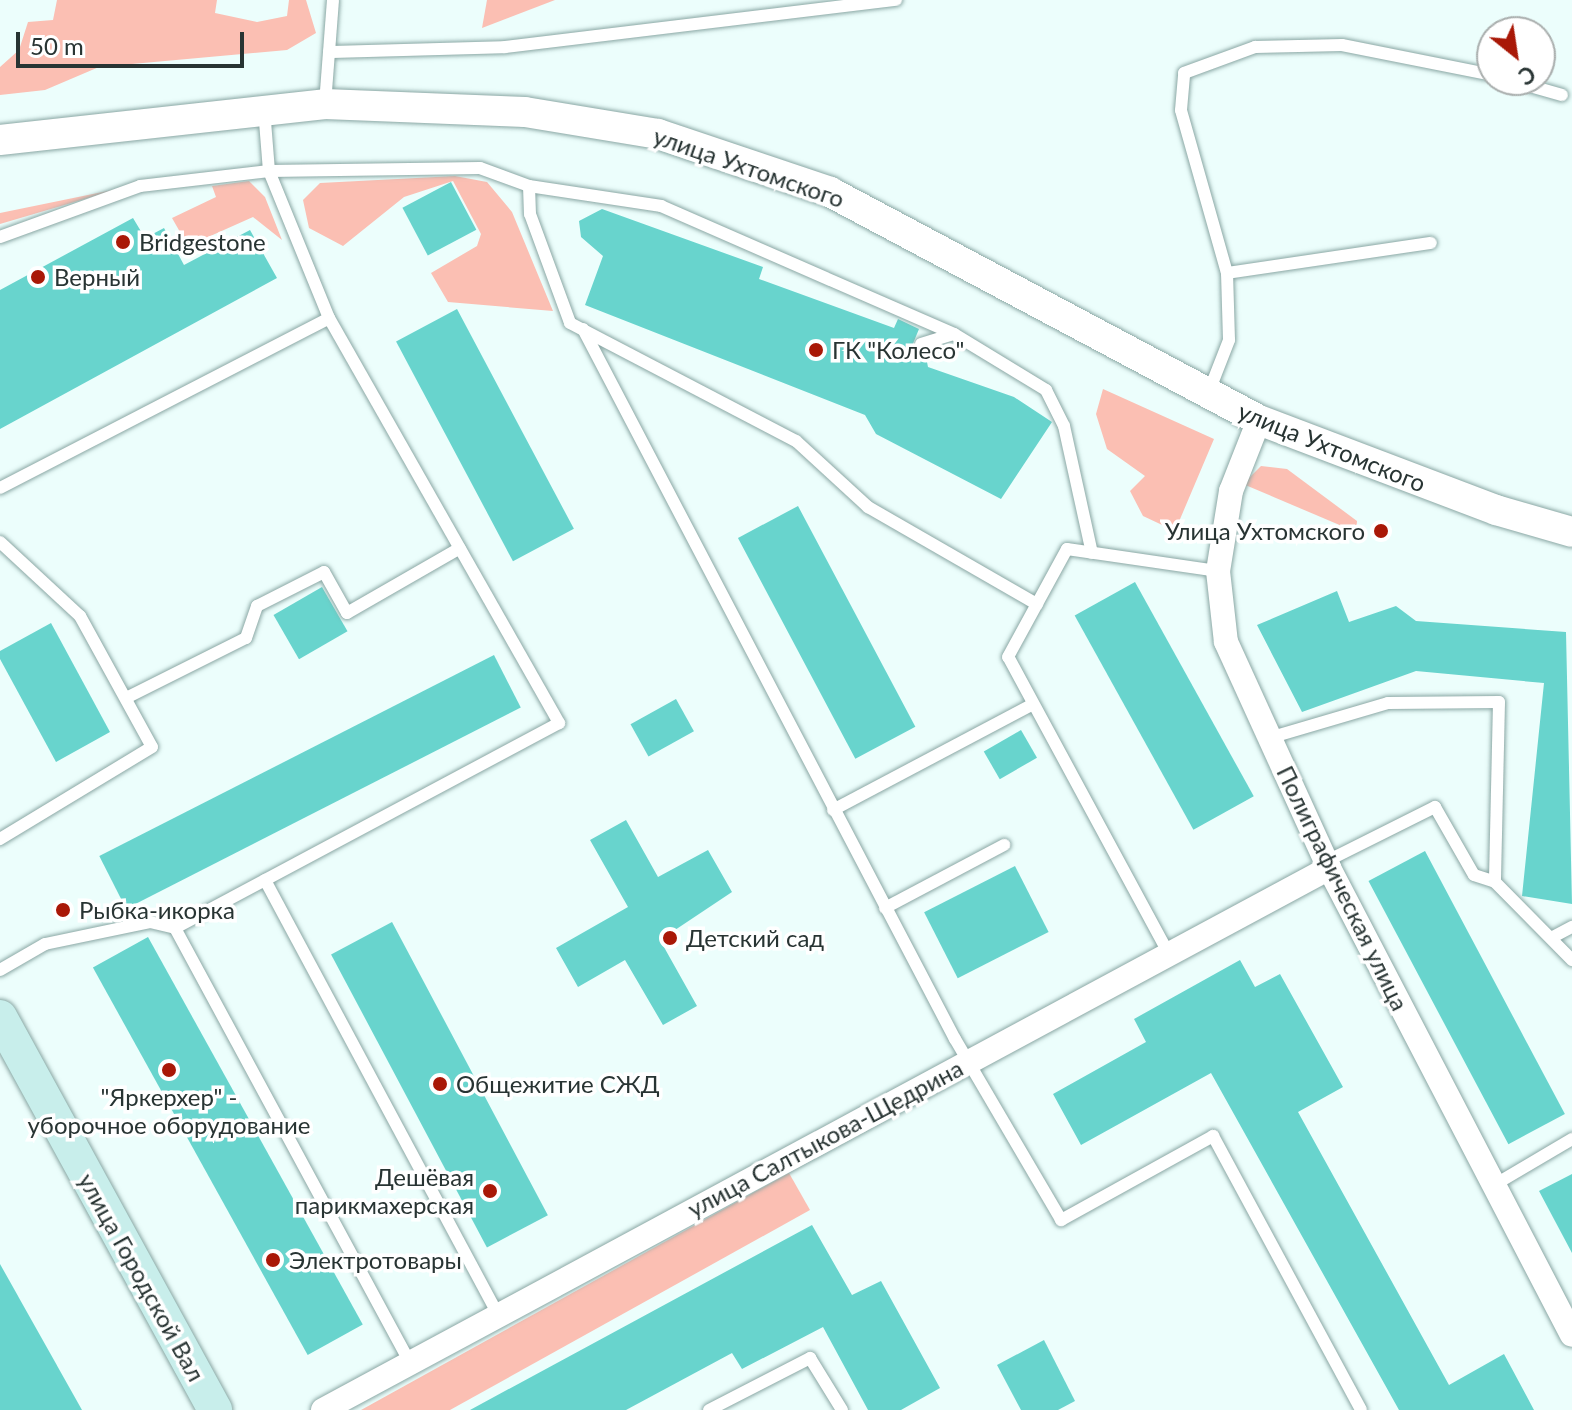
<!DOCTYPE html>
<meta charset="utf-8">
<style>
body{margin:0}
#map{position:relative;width:1572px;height:1410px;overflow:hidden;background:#ecfefc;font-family:Lato,sans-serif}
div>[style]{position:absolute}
.green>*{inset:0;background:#fbbfb3}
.building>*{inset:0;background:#68d4cd;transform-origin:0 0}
.roads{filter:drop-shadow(0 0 2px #8aa7a4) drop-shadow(0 0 2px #8aa7a4)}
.service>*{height:12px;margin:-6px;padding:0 6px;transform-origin:6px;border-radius:6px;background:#fff}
.minor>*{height:24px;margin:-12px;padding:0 12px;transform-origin:12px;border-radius:12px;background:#fff}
.tertiary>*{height:30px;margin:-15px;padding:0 15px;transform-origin:15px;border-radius:15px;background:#fff}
.secondary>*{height:34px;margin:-17px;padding:0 17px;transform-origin:17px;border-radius:17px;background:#c8eeeb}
.dots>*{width:22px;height:22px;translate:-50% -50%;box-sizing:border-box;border:4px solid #fff;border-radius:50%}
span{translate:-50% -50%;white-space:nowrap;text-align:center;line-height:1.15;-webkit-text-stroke:7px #fff;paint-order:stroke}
.street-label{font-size:24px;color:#283433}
.poi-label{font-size:24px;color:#283433}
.left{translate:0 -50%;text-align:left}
.right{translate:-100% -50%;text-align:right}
.north{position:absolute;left:1476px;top:16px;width:80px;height:80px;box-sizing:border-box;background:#fff;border:2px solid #a9aead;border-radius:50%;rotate:150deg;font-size:22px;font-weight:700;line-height:32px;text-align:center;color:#283433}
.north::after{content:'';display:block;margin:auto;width:28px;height:36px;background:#a91807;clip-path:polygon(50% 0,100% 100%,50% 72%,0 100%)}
.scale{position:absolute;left:16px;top:32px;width:228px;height:36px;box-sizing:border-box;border:4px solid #283433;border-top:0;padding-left:10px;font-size:24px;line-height:28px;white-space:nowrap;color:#283433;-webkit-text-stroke:6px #fff;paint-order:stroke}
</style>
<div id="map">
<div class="green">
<div style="clip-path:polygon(57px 0,217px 0,215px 13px,257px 22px,287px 16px,289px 0,306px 0,316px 33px,287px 50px,99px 67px,45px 90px,0 95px,0 67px,19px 50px,28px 22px,53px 20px)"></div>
<div style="clip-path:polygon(487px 0,555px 0,482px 28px)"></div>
<div style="clip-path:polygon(455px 176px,487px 182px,512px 212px,553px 311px,448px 302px,431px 273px,477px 246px,481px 234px,453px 181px,404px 197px,343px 246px,309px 228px,303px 200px,320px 183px)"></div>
<div style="clip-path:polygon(249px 181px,265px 197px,282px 240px,253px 217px,188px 246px,172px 218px,216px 197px,212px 186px)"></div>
<div style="clip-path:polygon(122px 188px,0 224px,0 213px)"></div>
<div style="clip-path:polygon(1103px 389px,1214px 439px,1175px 531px,1143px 516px,1130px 491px,1145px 476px,1107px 449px,1096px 414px)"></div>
<div style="clip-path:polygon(1261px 466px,1287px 469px,1357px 521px,1356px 532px,1243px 484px)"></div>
<div style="clip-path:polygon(789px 1173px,810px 1210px,450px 1410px,361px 1410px)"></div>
</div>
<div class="building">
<div style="left:451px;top:182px;width:54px;height:55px;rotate:62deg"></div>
<div style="clip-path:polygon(602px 209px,763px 267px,759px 279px,894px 328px,898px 319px,919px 329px,912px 346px,925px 352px,928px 367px,1014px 397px,1052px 422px,1001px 499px,876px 434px,865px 415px,585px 305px,603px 256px,581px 237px,579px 221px)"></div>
<div style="clip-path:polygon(133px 218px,145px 238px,164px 228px,184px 265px,250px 230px,277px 278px,0 429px,0 290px)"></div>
<div style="left:457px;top:309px;width:249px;height:69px;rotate:62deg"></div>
<div style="left:798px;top:506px;width:250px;height:68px;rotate:62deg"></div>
<div style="left:1135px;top:582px;width:245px;height:69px;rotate:61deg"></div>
<div style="left:322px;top:587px;width:51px;height:56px;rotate:60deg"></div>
<div style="clip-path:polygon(1337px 591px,1349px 622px,1396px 606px,1416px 621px,1566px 632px,1572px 904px,1522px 896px,1544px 683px,1416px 671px,1302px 712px,1257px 625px)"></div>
<div style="clip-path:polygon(51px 623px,110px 732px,56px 762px,0 659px,0 651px)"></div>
<div style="left:494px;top:655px;width:59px;height:443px;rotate:63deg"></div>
<div style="left:676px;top:699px;width:37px;height:52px;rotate:61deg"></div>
<div style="left:1021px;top:730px;width:32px;height:43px;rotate:60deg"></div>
<div style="clip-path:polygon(626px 820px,658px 877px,708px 850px,732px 892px,660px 940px,697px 1006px,663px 1025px,625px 960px,578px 987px,556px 948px,628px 907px,590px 840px)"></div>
<div style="left:1425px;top:851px;width:298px;height:64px;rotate:62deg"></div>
<div style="left:1015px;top:866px;width:74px;height:102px;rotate:63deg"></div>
<div style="left:392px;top:922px;width:332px;height:69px;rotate:62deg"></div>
<div style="left:148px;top:937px;width:443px;height:63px;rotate:61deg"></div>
<div style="clip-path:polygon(1240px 960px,1255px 987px,1280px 974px,1343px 1087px,1298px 1112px,1449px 1385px,1504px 1354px,1534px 1410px,1399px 1410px,1211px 1073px,1081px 1145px,1053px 1094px,1146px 1042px,1134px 1019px)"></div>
<div style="clip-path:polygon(1572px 1174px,1572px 1253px,1539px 1191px)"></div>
<div style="clip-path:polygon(812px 1225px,852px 1295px,881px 1281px,940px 1388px,901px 1410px,868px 1410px,823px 1327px,742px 1369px,732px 1353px,626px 1410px,470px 1410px)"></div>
<div style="clip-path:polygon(0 1264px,82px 1410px,0 1410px)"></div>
<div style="clip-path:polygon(1044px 1340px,1075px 1401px,1058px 1410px,1021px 1410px,997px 1365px)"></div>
</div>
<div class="roads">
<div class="service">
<div style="left:329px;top:52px;width:176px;rotate:-1.6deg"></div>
<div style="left:505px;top:47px;width:394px;rotate:-6.9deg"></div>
<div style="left:1509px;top:80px;width:55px;rotate:15.8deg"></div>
<div style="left:325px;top:104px;width:104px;rotate:-85.6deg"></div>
<div style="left:264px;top:109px;width:62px;rotate:85.4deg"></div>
<div style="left:269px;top:171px;width:159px;rotate:67.8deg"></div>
<div style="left:529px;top:186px;width:28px;rotate:88deg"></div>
<div style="left:530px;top:214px;width:116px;rotate:69.8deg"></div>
<div style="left:570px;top:323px;width:255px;rotate:27.6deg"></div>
<div style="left:796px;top:441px;width:98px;rotate:42.5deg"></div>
<div style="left:868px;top:507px;width:195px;rotate:29.9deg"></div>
<div style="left:0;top:237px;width:149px;rotate:-20deg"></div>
<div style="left:140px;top:186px;width:130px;rotate:-6.6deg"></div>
<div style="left:269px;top:171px;width:211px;rotate:-0.8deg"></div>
<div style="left:480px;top:168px;width:52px;rotate:20.2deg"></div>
<div style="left:529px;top:186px;width:134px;rotate:8.6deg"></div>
<div style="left:661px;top:206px;width:320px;rotate:23.6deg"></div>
<div style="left:1227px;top:273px;width:169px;rotate:-105.8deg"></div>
<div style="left:1181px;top:110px;width:37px;rotate:-85deg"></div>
<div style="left:1184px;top:73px;width:76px;rotate:-20.1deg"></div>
<div style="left:1255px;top:47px;width:87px;rotate:-1.3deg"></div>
<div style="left:1342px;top:45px;width:153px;rotate:11.3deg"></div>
<div style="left:583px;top:329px;width:802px;rotate:62.35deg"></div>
<div style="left:955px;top:1039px;width:210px;rotate:59.6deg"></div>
<div style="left:1061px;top:1220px;width:174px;rotate:-28.9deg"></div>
<div style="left:1213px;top:1136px;width:311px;rotate:61.6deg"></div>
<div style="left:921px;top:344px;width:34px;rotate:-17deg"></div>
<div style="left:954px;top:334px;width:108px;rotate:31.3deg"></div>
<div style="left:1046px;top:390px;width:40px;rotate:63.4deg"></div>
<div style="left:1064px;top:426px;width:130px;rotate:77.6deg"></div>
<div style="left:1208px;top:394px;width:58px;rotate:-68.7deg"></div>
<div style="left:1229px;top:340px;width:67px;rotate:-91.7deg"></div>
<div style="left:1227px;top:273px;width:206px;rotate:-8.4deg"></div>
<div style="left:0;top:488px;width:370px;rotate:-27.3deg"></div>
<div style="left:329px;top:318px;width:466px;rotate:60.4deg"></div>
<div style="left:559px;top:723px;width:435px;rotate:151.9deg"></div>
<div style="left:0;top:542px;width:109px;rotate:42.8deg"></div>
<div style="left:80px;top:616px;width:149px;rotate:61.2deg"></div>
<div style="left:152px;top:747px;width:178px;rotate:148.8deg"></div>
<div style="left:126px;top:698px;width:134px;rotate:-26.6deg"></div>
<div style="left:246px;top:638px;width:34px;rotate:-71deg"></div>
<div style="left:257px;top:606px;width:75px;rotate:-26.9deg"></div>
<div style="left:324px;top:572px;width:47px;rotate:60.7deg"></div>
<div style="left:347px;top:613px;width:130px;rotate:-29.9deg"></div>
<div style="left:1269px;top:738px;width:124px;rotate:-16.4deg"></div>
<div style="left:1388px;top:703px;width:111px;rotate:-0.5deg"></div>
<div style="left:1499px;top:702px;width:180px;rotate:91.3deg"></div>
<div style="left:833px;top:810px;width:226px;rotate:-27.9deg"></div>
<div style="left:1327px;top:861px;width:121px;rotate:-26.6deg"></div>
<div style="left:1435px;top:807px;width:78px;rotate:60.2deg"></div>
<div style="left:1474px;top:875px;width:22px;rotate:18deg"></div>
<div style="left:1495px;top:882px;width:110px;rotate:45.4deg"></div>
<div style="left:265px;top:880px;width:493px;rotate:61.8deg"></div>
<div style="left:885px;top:908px;width:135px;rotate:-27.9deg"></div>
<div style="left:1551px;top:938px;width:24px;rotate:-28deg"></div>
<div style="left:1170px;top:956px;width:340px;rotate:-118.4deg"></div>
<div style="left:1008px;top:657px;width:123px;rotate:-61.4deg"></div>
<div style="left:1067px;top:549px;width:153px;rotate:8.3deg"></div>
<div style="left:0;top:970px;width:52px;rotate:-30deg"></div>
<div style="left:45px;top:944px;width:107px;rotate:-11.8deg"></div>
<div style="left:150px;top:922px;width:26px;rotate:13deg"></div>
<div style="left:175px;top:928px;width:494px;rotate:61.6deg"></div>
<div style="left:1494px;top:1185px;width:91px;rotate:-30.5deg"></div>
<div style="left:709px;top:1410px;width:114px;rotate:-27.2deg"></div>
<div style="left:810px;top:1358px;width:61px;rotate:58.4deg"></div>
</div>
<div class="minor">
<div style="left:1259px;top:420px;width:76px;rotate:111.5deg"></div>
<div style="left:1231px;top:491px;width:81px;rotate:99.2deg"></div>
<div style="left:1218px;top:571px;width:71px;rotate:83.6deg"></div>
<div style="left:1226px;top:642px;width:248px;rotate:65.5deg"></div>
<div style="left:1329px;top:868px;width:526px;rotate:62.51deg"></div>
<div style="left:323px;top:1410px;width:1143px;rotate:-28.31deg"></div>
</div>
<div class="tertiary">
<div style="left:0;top:140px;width:327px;rotate:-6.3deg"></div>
<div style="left:325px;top:104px;width:200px;rotate:2.3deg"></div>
<div style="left:525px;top:112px;width:135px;rotate:9.4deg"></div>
<div style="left:658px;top:134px;width:182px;rotate:18.6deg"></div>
<div style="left:830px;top:192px;width:486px;rotate:28deg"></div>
<div style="left:1259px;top:420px;width:254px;rotate:20.8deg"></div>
<div style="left:1496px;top:510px;width:79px;rotate:16.1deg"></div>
</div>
<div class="secondary">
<div style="left:0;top:1017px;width:448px;rotate:61.3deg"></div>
</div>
</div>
<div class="dots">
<div style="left:123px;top:242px;background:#a91807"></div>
<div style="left:38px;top:277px;background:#a91807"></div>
<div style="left:816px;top:350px;background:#a91807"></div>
<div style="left:1381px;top:531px;background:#a91807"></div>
<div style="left:63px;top:910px;background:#a91807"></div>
<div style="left:670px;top:938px;background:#a91807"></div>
<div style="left:169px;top:1070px;background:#a91807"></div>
<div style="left:440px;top:1084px;background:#a91807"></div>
<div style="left:490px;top:1191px;background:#a91807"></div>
<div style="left:273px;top:1260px;background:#a91807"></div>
</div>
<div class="street-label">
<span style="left:749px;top:167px;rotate:19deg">улица Ухтомского</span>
<span style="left:1332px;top:447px;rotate:22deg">улица Ухтомского</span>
<span style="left:1343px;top:888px;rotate:64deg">Полиграфическая улица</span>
<span style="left:825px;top:1138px;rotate:-28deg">улица Салтыкова-Щедрина</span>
<span style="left:142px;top:1277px;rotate:61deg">улица Городской Вал</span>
</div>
<div class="poi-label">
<span class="left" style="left:139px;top:242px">Bridgestone</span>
<span class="left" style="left:54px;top:277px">Верный</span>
<span class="left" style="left:832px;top:350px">ГК "Колесо"</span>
<span class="right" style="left:1365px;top:531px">Улица Ухтомского</span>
<span class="left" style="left:79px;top:910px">Рыбка-икорка</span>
<span class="left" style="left:686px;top:938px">Детский сад</span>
<span class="left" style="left:456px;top:1084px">Общежитие СЖД</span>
<span style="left:169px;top:1111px">"Яркерхер" -<br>уборочное оборудование</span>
<span class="right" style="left:474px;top:1191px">Дешёвая<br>парикмахерская</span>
<span class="left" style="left:289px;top:1260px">Электротовары</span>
</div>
<div class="north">С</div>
<div class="scale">50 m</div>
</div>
